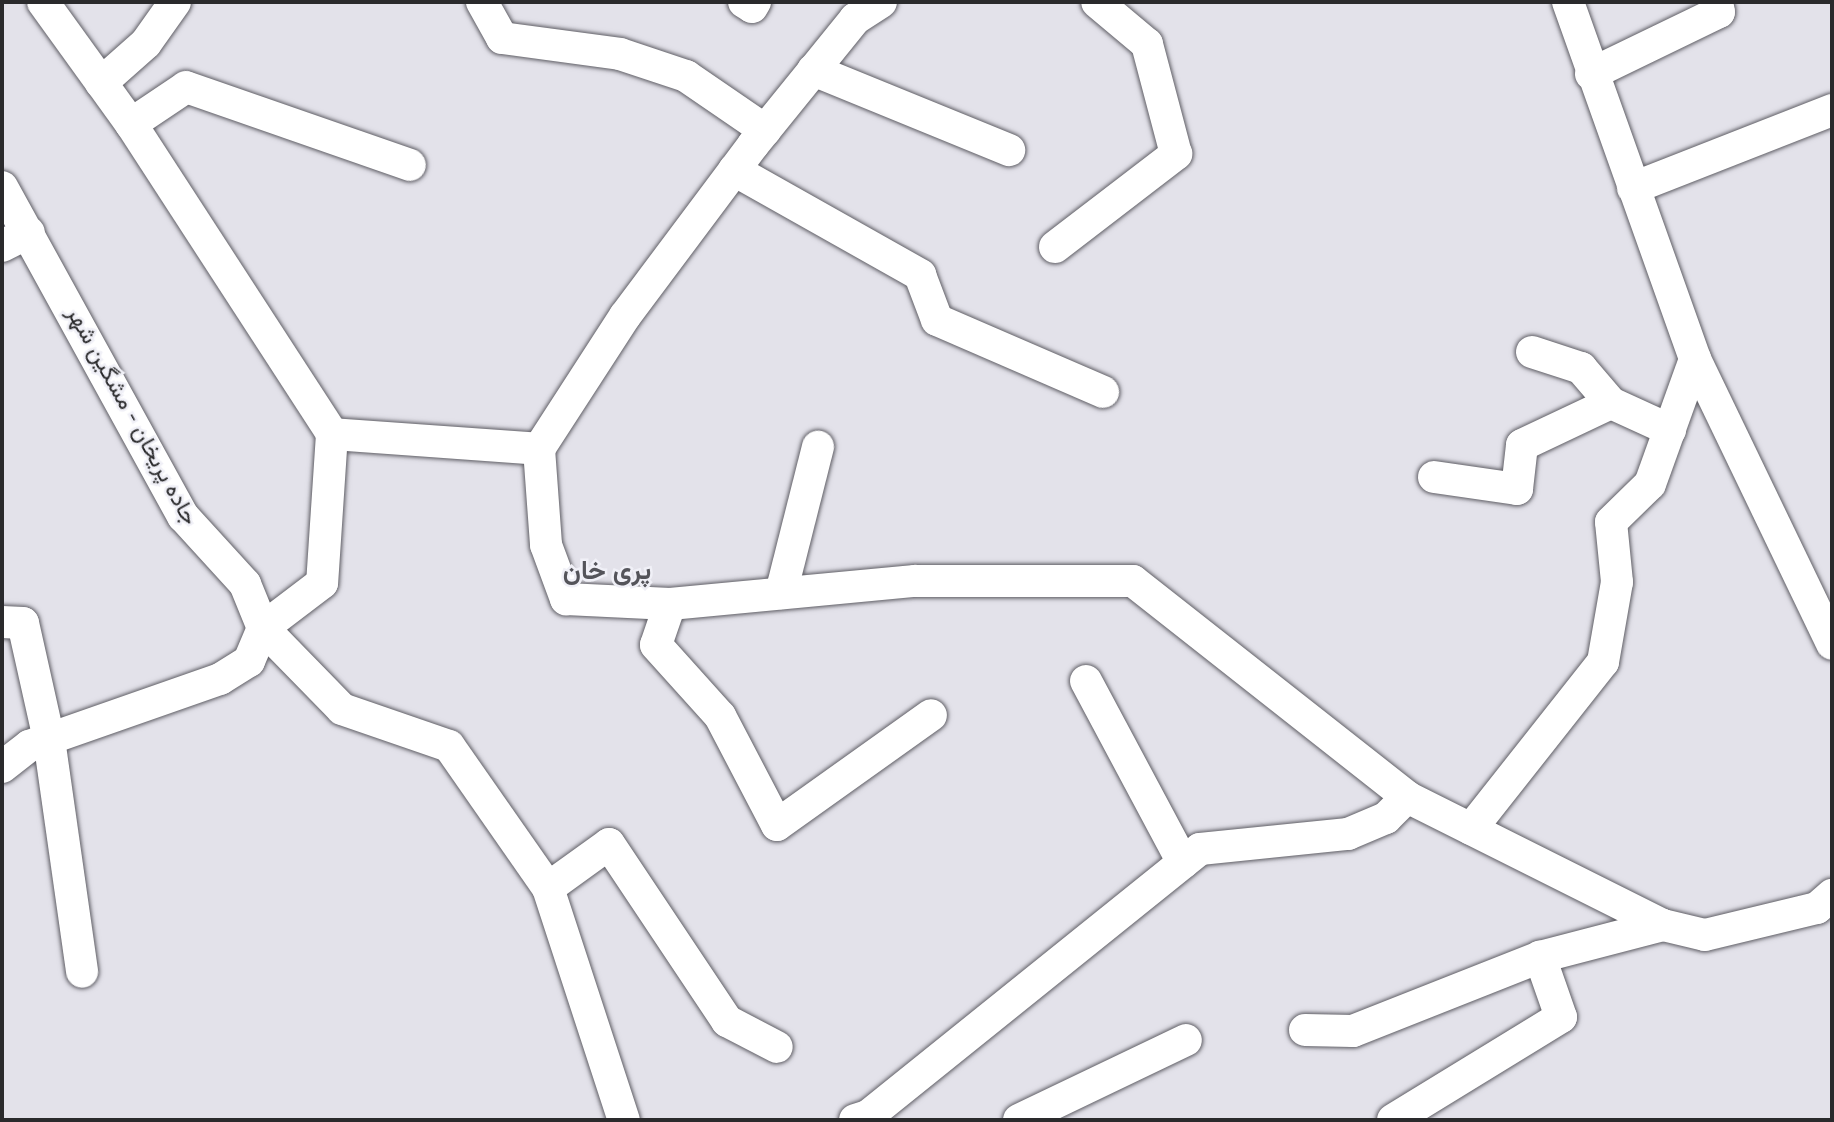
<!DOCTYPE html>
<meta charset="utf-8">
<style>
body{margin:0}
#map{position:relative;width:1834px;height:1122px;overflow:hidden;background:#e3e2ea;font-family:"Nunito Sans",Vazirmatn,sans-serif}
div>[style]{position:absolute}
.roads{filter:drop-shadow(0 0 2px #5f5e65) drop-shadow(0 0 2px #5f5e65)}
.minor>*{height:32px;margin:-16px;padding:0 16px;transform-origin:16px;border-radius:16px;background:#fff}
span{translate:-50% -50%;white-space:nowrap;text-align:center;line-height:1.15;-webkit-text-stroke:5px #f0f0f7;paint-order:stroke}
.street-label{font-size:23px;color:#2a2a2c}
.quarter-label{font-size:26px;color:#54545a;font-weight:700}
.frame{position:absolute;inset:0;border:4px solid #2a2a2c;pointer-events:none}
</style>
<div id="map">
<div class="roads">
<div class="minor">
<div style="left:43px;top:2px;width:150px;rotate:54.2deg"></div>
<div style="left:131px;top:124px;width:369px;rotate:57deg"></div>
<div style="left:332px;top:434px;width:149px;rotate:93.8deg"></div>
<div style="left:322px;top:583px;width:74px;rotate:142.7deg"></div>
<div style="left:263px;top:628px;width:113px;rotate:45.7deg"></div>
<div style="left:342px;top:709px;width:113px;rotate:19.1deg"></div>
<div style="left:449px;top:746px;width:173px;rotate:55.1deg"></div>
<div style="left:548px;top:888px;width:244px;rotate:71.9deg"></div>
<div style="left:482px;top:2px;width:41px;rotate:60.9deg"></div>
<div style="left:502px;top:38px;width:119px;rotate:7.7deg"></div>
<div style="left:620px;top:54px;width:70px;rotate:18.4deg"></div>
<div style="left:686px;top:76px;width:96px;rotate:34.4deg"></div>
<div style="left:744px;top:2px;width:9px;rotate:32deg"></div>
<div style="left:752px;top:7px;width:6px;rotate:-59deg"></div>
<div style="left:881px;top:2px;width:31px;rotate:147deg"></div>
<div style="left:855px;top:19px;width:162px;rotate:129deg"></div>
<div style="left:753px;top:145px;width:214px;rotate:126.8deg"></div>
<div style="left:625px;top:316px;width:158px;rotate:122.9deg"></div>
<div style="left:539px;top:449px;width:96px;rotate:85.8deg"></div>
<div style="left:546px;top:545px;width:58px;rotate:69.7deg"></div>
<div style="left:566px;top:599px;width:104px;rotate:2.8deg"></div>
<div style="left:670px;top:604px;width:246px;rotate:-5.4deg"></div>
<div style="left:915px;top:581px;width:218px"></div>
<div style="left:1133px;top:581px;width:349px;rotate:38.2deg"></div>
<div style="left:1407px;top:797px;width:286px;rotate:26.6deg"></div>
<div style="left:1663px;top:925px;width:43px;rotate:13.4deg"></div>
<div style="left:1705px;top:935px;width:115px;rotate:-13.6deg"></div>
<div style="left:1817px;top:908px;width:20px;rotate:-41deg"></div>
<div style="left:1568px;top:2px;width:379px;rotate:70.4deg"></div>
<div style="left:1695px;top:359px;width:316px;rotate:64.3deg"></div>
<div style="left:813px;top:70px;width:212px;rotate:22.2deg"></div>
<div style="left:1591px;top:74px;width:142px;rotate:-25.8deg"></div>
<div style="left:1719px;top:12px;width:10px;rotate:-101deg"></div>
<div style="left:101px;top:83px;width:60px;rotate:-41.6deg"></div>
<div style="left:146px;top:43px;width:50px;rotate:-54.7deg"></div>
<div style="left:131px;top:124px;width:66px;rotate:-33.9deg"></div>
<div style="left:186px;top:87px;width:237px;rotate:19.2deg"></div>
<div style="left:734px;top:170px;width:214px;rotate:29.4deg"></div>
<div style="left:920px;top:275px;width:48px;rotate:69.3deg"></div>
<div style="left:937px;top:320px;width:181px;rotate:23.4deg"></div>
<div style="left:2px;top:187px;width:376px;rotate:61.2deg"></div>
<div style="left:183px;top:516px;width:92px;rotate:47.6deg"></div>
<div style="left:245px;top:584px;width:48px;rotate:67.8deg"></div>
<div style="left:263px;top:628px;width:36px;rotate:113deg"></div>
<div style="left:249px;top:661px;width:34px;rotate:148deg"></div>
<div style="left:220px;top:679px;width:202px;rotate:160.7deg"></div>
<div style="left:29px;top:746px;width:34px;rotate:142deg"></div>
<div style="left:1633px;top:188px;width:214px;rotate:-21.4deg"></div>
<div style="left:2px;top:246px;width:30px;rotate:-27deg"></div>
<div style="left:1055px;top:247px;width:153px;rotate:-37.5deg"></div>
<div style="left:1176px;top:154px;width:114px;rotate:-104.8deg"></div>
<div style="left:1147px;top:44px;width:65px;rotate:-140deg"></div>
<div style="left:1532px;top:352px;width:52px;rotate:18.1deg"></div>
<div style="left:1581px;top:368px;width:46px;rotate:49.4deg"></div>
<div style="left:332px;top:434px;width:208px;rotate:4.1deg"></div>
<div style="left:1434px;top:477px;width:84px;rotate:8.2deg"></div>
<div style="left:1517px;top:489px;width:44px;rotate:-83.5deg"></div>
<div style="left:1522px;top:445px;width:98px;rotate:-25.3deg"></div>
<div style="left:1611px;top:403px;width:65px;rotate:24.6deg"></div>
<div style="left:781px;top:593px;width:151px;rotate:-75.8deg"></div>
<div style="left:670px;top:604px;width:43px;rotate:108.9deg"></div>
<div style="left:656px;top:645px;width:96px;rotate:48deg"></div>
<div style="left:720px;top:716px;width:123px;rotate:62.4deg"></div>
<div style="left:777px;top:825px;width:189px;rotate:-35.5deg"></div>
<div style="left:2px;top:622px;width:21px;rotate:3deg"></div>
<div style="left:23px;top:623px;width:119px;rotate:77.4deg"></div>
<div style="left:49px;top:739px;width:235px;rotate:81.9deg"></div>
<div style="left:1086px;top:681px;width:206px;rotate:61.9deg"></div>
<div style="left:1471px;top:829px;width:213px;rotate:-51.7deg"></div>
<div style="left:1603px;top:662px;width:81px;rotate:-80.1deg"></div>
<div style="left:1617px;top:582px;width:60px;rotate:-95.7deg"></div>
<div style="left:1611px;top:522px;width:54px;rotate:-44.3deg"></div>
<div style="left:1650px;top:484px;width:133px;rotate:-70.2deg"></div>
<div style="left:548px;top:888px;width:75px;rotate:-35.8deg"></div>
<div style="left:609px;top:844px;width:213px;rotate:56.3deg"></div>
<div style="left:727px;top:1021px;width:56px;rotate:27.5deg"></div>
<div style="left:1305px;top:1030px;width:48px;rotate:1.2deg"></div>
<div style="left:1353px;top:1031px;width:201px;rotate:-21.6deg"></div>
<div style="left:1540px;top:957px;width:127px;rotate:-14.6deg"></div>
<div style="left:855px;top:1120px;width:14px;rotate:-17deg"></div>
<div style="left:868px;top:1116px;width:426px;rotate:-38.8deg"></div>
<div style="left:1200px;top:849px;width:149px;rotate:-5.8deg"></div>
<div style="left:1348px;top:834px;width:41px;rotate:-22.8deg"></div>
<div style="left:1386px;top:818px;width:30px;rotate:-45deg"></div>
<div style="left:1019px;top:1120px;width:185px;rotate:-25.6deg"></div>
<div style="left:1393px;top:1120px;width:197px;rotate:-31.5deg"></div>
<div style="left:1561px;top:1017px;width:64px;rotate:-109.3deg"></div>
</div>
</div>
<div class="street-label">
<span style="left:132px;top:416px;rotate:61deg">جاده پریخان - مشگین شهر</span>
</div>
<div class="quarter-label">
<span style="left:607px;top:571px">پری خان</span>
</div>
<div class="frame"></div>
</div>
